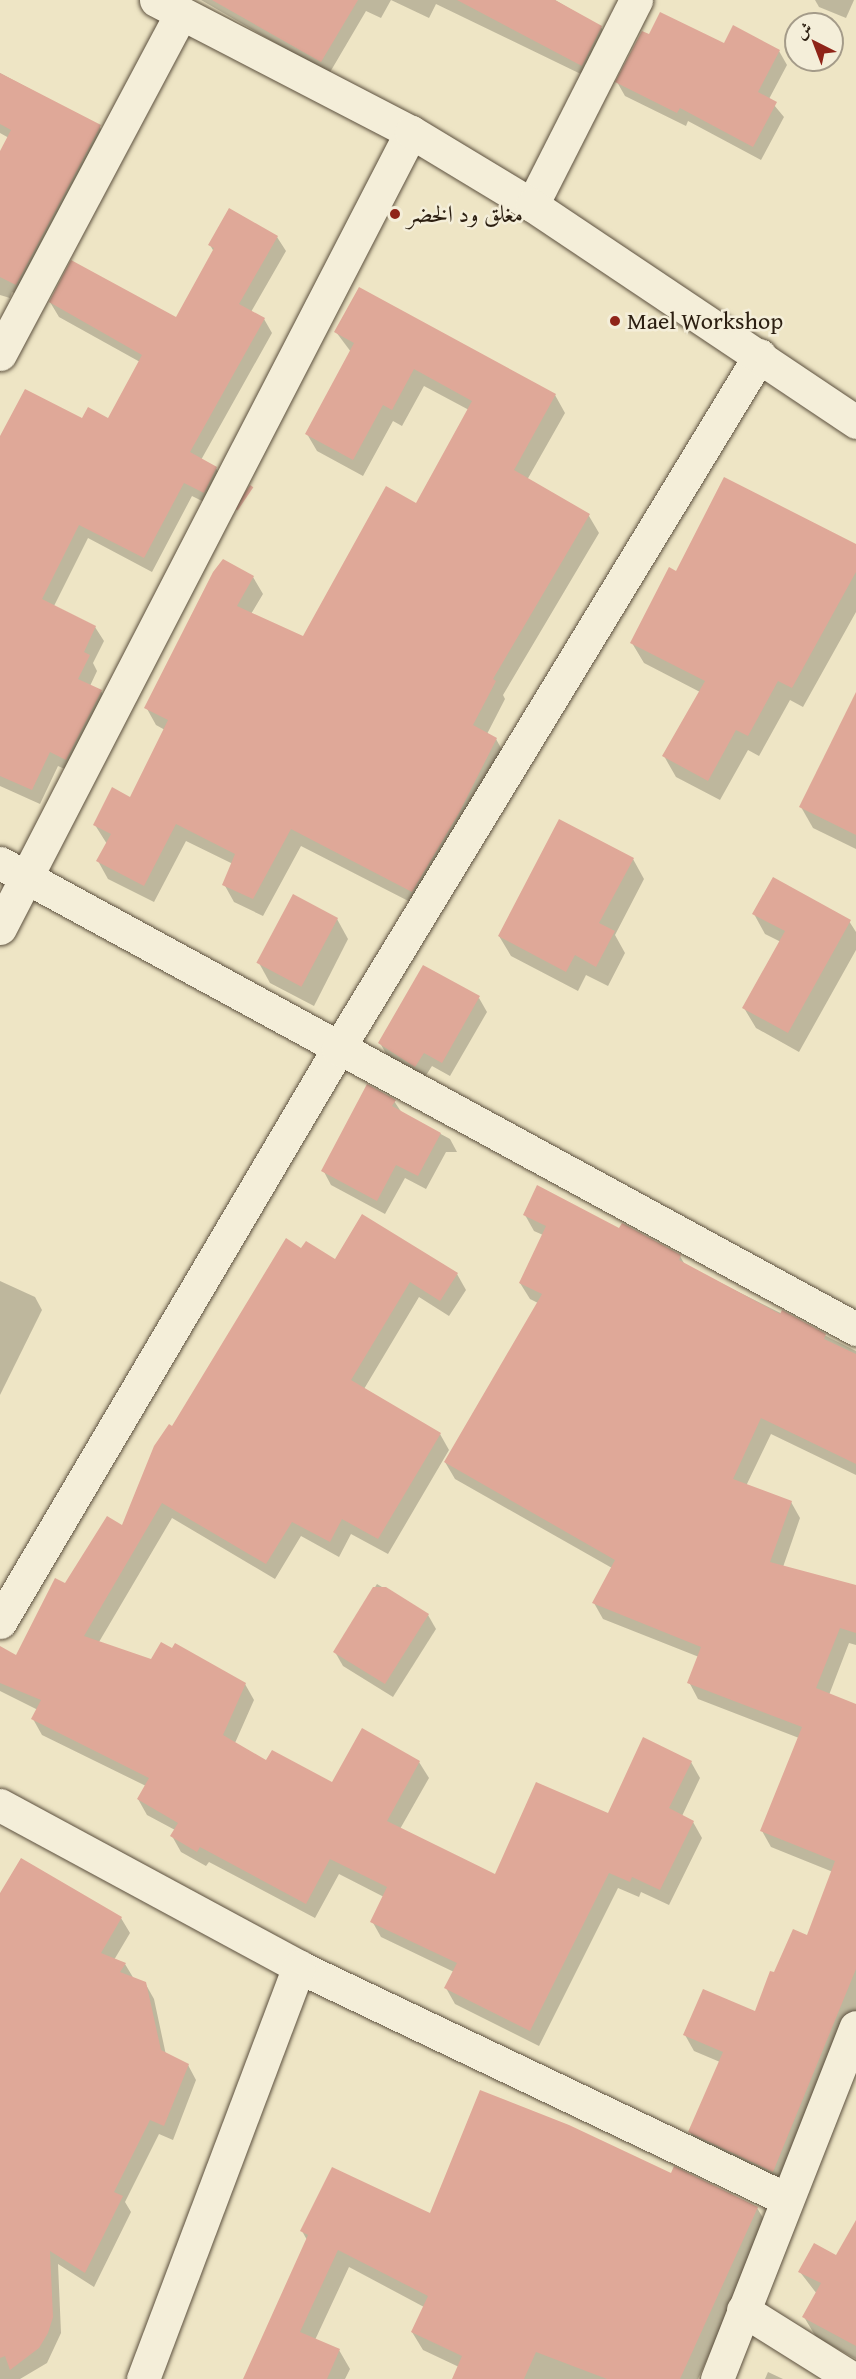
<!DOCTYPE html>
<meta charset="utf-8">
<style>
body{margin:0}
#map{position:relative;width:856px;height:2379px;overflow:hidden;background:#eee5c5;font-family:"Gentium Book Plus",Amiri,serif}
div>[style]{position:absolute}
.shadow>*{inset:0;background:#0003}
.building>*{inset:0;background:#dfa898;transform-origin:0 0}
.roads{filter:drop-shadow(0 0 2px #5c503e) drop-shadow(0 0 2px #5c503e)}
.minor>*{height:33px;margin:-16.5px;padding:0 16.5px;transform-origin:16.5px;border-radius:16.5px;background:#f4eed9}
.tertiary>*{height:33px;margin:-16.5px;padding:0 16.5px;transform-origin:16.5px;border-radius:16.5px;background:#f4eed9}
.dots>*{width:16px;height:16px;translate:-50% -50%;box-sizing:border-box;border:3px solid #f4eed9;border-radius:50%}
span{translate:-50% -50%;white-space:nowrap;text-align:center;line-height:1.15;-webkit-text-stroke:5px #f4eed9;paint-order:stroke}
.poi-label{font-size:24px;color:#2c1f11}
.left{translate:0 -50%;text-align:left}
.north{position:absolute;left:784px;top:12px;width:60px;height:60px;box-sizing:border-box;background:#f4eed9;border:2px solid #a49b89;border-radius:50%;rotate:318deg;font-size:16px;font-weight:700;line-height:24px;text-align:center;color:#2c1f11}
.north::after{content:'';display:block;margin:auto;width:21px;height:27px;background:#8f2418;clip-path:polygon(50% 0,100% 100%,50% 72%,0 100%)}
</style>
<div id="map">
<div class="shadow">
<div style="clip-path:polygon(201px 0,555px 0,601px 27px,608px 39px,589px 78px,436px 4px,429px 18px,391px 0,381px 18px,366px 11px,329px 74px)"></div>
<div style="clip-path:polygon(815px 0,854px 0,846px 18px,819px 7px)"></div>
<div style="clip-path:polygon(650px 36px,779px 51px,787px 65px,769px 99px,784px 117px,761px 160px,688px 121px,686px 126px,625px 96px,617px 82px)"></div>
<div style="clip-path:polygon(0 73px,99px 126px,108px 141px,24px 298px,12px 292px,10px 298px,0 295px,0 155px,9px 138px,0 133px)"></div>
<div style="clip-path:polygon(277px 237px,286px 251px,251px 312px,264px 319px,272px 333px,201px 460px,216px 468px,224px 483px,212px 506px,192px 496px,152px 572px,88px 538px,54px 606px,95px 627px,104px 641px,93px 663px,97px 671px,90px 686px,101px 691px,109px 705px,74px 773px,58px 766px,40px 804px,0 786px,0 439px,83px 420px,109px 420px,140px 362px,59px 317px,50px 302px,176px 319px,214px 252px,210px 245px)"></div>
<div style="clip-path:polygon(336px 332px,555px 395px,565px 413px,527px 480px,589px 516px,599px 533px,503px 695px,505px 699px,487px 734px,496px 739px,506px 757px,422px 908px,301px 846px,263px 916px,234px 902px,224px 884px,233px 864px,186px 841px,154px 902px,108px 879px,98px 861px,107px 844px,95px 825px,131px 799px,165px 730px,156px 725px,146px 707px,253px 577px,263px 594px,251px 614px,303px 637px,417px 505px,469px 410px,424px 386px,402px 426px,393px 421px,363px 476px,317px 451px,307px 434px,351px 352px)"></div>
<div style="clip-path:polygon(856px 545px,856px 612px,803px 707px,790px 700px,759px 756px,748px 750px,720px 800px,676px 777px,664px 756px,700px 692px,644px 663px,632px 643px,677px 573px)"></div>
<div style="clip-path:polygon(856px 696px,856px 849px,813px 828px,801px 807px)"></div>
<div style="clip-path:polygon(633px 859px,644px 879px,615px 935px,625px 953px,608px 986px,586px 975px,578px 991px,511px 956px,499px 936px)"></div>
<div style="clip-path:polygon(754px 914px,849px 921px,856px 932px,856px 950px,799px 1052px,756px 1028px,744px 1008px,781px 942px,765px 934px)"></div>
<div style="clip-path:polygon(337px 919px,348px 939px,314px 1006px,270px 983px,259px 963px)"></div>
<div style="clip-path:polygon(479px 998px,487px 1012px,450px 1076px,432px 1066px,423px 1080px,388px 1057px,380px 1043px)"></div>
<div style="clip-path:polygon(394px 1101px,402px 1113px,450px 1139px,457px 1152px,446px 1152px,426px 1189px,405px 1178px,385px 1214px,331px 1185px,323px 1170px)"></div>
<div style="clip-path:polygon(525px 1215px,620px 1230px,680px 1256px,685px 1265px,856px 1351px,856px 1475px,771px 1434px,746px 1486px,791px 1502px,800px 1518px,783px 1567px,856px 1586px,856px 1645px,849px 1643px,829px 1695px,856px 1706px,856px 2018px,782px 2187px,699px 2148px,690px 2132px,720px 2062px,694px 2051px,685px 2035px,756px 2013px,775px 1974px,808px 1937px,833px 1872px,771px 1847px,762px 1831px,799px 1738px,698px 1699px,689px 1682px,699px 1657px,603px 1619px,594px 1603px,612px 1568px,455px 1479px,445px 1462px,538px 1303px,530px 1299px,520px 1283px,543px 1235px,534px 1231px)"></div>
<div style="clip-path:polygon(302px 1250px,335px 1261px,457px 1274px,466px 1290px,449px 1316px,419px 1297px,364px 1389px,440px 1434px,449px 1450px,388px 1554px,351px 1534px,339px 1557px,301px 1536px,275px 1579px,172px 1518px,99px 1642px,152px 1661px,245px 1684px,254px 1700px,235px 1743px,266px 1762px,332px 1784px,419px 1762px,429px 1778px,400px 1829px,496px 1876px,609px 1815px,691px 1762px,700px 1778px,682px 1816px,693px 1822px,702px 1838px,669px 1905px,641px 1892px,639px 1897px,618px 1888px,539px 2046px,455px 2004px,446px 1988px,454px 1972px,381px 1937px,372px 1921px,384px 1897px,339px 1874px,315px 1918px,209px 1862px,206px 1866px,181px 1852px,172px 1836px,175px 1830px,147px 1815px,138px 1799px,146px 1786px,42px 1735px,33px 1719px,38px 1710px,0 1691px,0 1667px,17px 1657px,65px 1585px,122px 1528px,173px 1428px)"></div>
<div style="clip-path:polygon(0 1281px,35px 1297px,42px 1310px,0 1395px)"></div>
<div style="clip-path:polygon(377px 1584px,428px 1615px,436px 1629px,393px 1697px,343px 1666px,335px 1652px)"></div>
<div style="clip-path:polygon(0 1896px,121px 1918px,130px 1933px,114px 1960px,125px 1964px,134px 1979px,145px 1983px,154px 1999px,166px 2055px,188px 2065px,196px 2080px,173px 2140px,159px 2134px,125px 2202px,131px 2212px,94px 2287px,58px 2264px,61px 2333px,47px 2363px,20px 2379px,0 2379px)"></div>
<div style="clip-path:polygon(672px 2175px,757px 2208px,768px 2226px,698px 2379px,453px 2379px,459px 2367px,423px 2350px,412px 2332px,424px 2307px,349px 2267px,315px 2340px,339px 2350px,350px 2369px,345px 2379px,244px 2379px,307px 2240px,302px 2231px,431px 2215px)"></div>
<div style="clip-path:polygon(856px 2233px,856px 2359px,816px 2337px,804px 2317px,817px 2294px,800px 2272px,841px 2260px)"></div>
<div style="clip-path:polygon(768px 2372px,783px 2379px,765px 2379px)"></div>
</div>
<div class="building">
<div style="clip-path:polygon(212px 0,358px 0,321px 62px)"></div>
<div style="clip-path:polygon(457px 0,555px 0,602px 26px,582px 66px)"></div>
<div style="clip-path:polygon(660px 12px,724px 43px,733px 25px,780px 50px,758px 92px,777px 102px,753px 147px,680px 108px,677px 113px,615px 82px,642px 31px,649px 34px)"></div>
<div style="clip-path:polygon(0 73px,101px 125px,16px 285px,0 277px,0 151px,11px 130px,0 124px)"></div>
<div style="clip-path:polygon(229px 208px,278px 236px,239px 304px,265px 318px,190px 452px,217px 467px,204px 493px,184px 483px,144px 558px,79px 525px,42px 599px,96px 626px,84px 652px,90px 655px,78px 679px,102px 690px,66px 760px,50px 752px,32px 790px,0 776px,0 436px,25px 389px,82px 418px,88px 407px,108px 418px,142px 355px,49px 302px,71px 260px,176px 317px,214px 248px,208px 245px)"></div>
<div style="clip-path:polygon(359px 287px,556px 394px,514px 470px,590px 514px,493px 679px,496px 681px,473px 725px,497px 738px,459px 813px,412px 892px,291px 829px,253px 899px,222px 885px,235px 854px,176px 824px,144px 886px,96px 861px,111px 834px,93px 825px,112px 787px,130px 797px,168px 720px,144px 708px,213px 572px,223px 559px,254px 576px,237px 606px,303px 636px,386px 486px,416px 503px,472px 401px,414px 369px,392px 410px,383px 405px,353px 460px,305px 434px,354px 343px,334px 332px)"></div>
<div style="clip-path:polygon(724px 477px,856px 544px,856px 572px,792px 688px,778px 681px,748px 736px,736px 730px,708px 781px,662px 756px,705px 681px,630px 643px,669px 567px,676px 571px)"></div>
<div style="left:250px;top:485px;width:4px;height:28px;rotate:34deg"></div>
<div style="clip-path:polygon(856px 692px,856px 835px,799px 807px)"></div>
<div style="clip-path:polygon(559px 819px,634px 858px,599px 923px,615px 931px,596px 967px,575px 955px,566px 972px,498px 936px)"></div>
<div style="clip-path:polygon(773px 877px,851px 920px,788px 1033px,742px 1008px,785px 931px,752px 914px)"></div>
<div style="left:293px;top:894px;width:51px;height:78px;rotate:28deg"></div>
<div style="clip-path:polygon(423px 965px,480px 996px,442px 1063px,424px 1053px,415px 1067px,378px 1043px)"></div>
<div style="clip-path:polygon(367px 1084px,396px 1100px,392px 1106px,441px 1133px,418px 1176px,396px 1165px,377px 1201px,321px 1171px)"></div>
<div style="clip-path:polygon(537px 1185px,619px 1228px,622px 1223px,681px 1255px,679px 1260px,780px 1314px,782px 1310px,826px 1334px,824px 1339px,856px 1354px,856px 1464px,761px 1418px,733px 1479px,792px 1501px,770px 1562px,856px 1585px,856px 1633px,840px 1628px,816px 1688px,856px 1704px,856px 1969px,773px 2172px,688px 2132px,723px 2052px,683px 2035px,703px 1989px,755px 2011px,770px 1971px,774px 1972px,793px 1929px,807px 1935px,835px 1861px,760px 1831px,802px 1727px,687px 1683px,701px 1647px,592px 1603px,615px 1560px,444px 1462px,542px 1294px,519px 1283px,546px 1226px,523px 1215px)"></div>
<div style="clip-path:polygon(362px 1214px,458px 1273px,440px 1301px,410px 1282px,351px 1380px,441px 1433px,378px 1539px,342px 1519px,330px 1542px,292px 1522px,266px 1564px,162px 1503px,84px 1636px,151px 1659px,161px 1642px,172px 1648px,175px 1643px,246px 1683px,223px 1735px,266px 1760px,272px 1750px,332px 1782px,362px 1728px,420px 1761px,387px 1821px,495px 1874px,536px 1782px,608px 1813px,643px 1737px,692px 1761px,669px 1808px,694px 1821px,660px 1890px,632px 1877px,630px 1882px,609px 1873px,530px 2031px,444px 1988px,457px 1963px,370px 1922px,387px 1887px,330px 1859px,306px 1904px,200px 1847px,197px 1852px,170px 1836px,178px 1823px,137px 1799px,149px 1778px,31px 1719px,41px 1700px,0 1683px,0 1646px,16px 1655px,55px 1578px,65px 1583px,107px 1516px,122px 1525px,154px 1446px,169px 1424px,172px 1426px,286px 1238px,301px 1248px,306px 1241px,335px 1259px)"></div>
<div style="clip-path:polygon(373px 1587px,386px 1587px,429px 1614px,385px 1684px,333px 1652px)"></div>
<div style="clip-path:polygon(21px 1858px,122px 1917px,101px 1953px,126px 1963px,120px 1972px,146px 1982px,161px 2050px,189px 2064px,164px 2126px,150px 2120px,114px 2192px,123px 2196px,85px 2273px,50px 2251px,53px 2317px,48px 2333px,39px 2348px,10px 2370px,5px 2356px,0 2358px,0 1893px)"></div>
<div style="clip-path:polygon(480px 2090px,569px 2125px,671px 2173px,674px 2166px,758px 2207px,680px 2379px,607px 2379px,536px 2352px,524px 2379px,452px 2379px,462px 2356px,411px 2332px,428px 2296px,338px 2250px,300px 2332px,340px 2349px,327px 2379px,243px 2379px,308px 2235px,300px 2231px,332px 2167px,430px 2213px)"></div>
<div style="clip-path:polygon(856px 2220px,856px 2346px,802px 2317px,821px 2283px,798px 2272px,814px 2243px,836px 2255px)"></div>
</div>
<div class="roads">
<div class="minor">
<div style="left:532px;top:205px;width:230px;rotate:-63.1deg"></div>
<div style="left:0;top:354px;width:385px;rotate:-62deg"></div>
<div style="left:0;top:863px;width:975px;rotate:28.56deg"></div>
<div style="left:0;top:928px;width:896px;rotate:-62.69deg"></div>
<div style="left:0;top:1622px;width:665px;rotate:-59.46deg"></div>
<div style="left:338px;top:1049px;width:812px;rotate:-58.7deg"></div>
<div style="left:0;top:1805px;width:340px;rotate:28.4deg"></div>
<div style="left:299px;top:1967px;width:539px;rotate:25.47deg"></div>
<div style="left:743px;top:2310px;width:130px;rotate:32.1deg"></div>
<div style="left:143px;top:2379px;width:441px;rotate:-69.3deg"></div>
<div style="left:717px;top:2379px;width:378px;rotate:-68.5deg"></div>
</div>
<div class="tertiary">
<div style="left:156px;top:0;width:287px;rotate:27.4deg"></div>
<div style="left:411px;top:132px;width:141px;rotate:31.1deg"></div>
<div style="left:532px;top:205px;width:390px;rotate:33.8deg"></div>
</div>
</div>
<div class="dots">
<div style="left:395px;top:214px;background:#8f2418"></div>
<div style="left:615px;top:321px;background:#8f2418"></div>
</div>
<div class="poi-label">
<span class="left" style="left:407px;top:214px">مغلق ود الخضر</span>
<span class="left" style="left:627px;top:321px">Mael Workshop</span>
</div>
<div class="north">ش</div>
</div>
